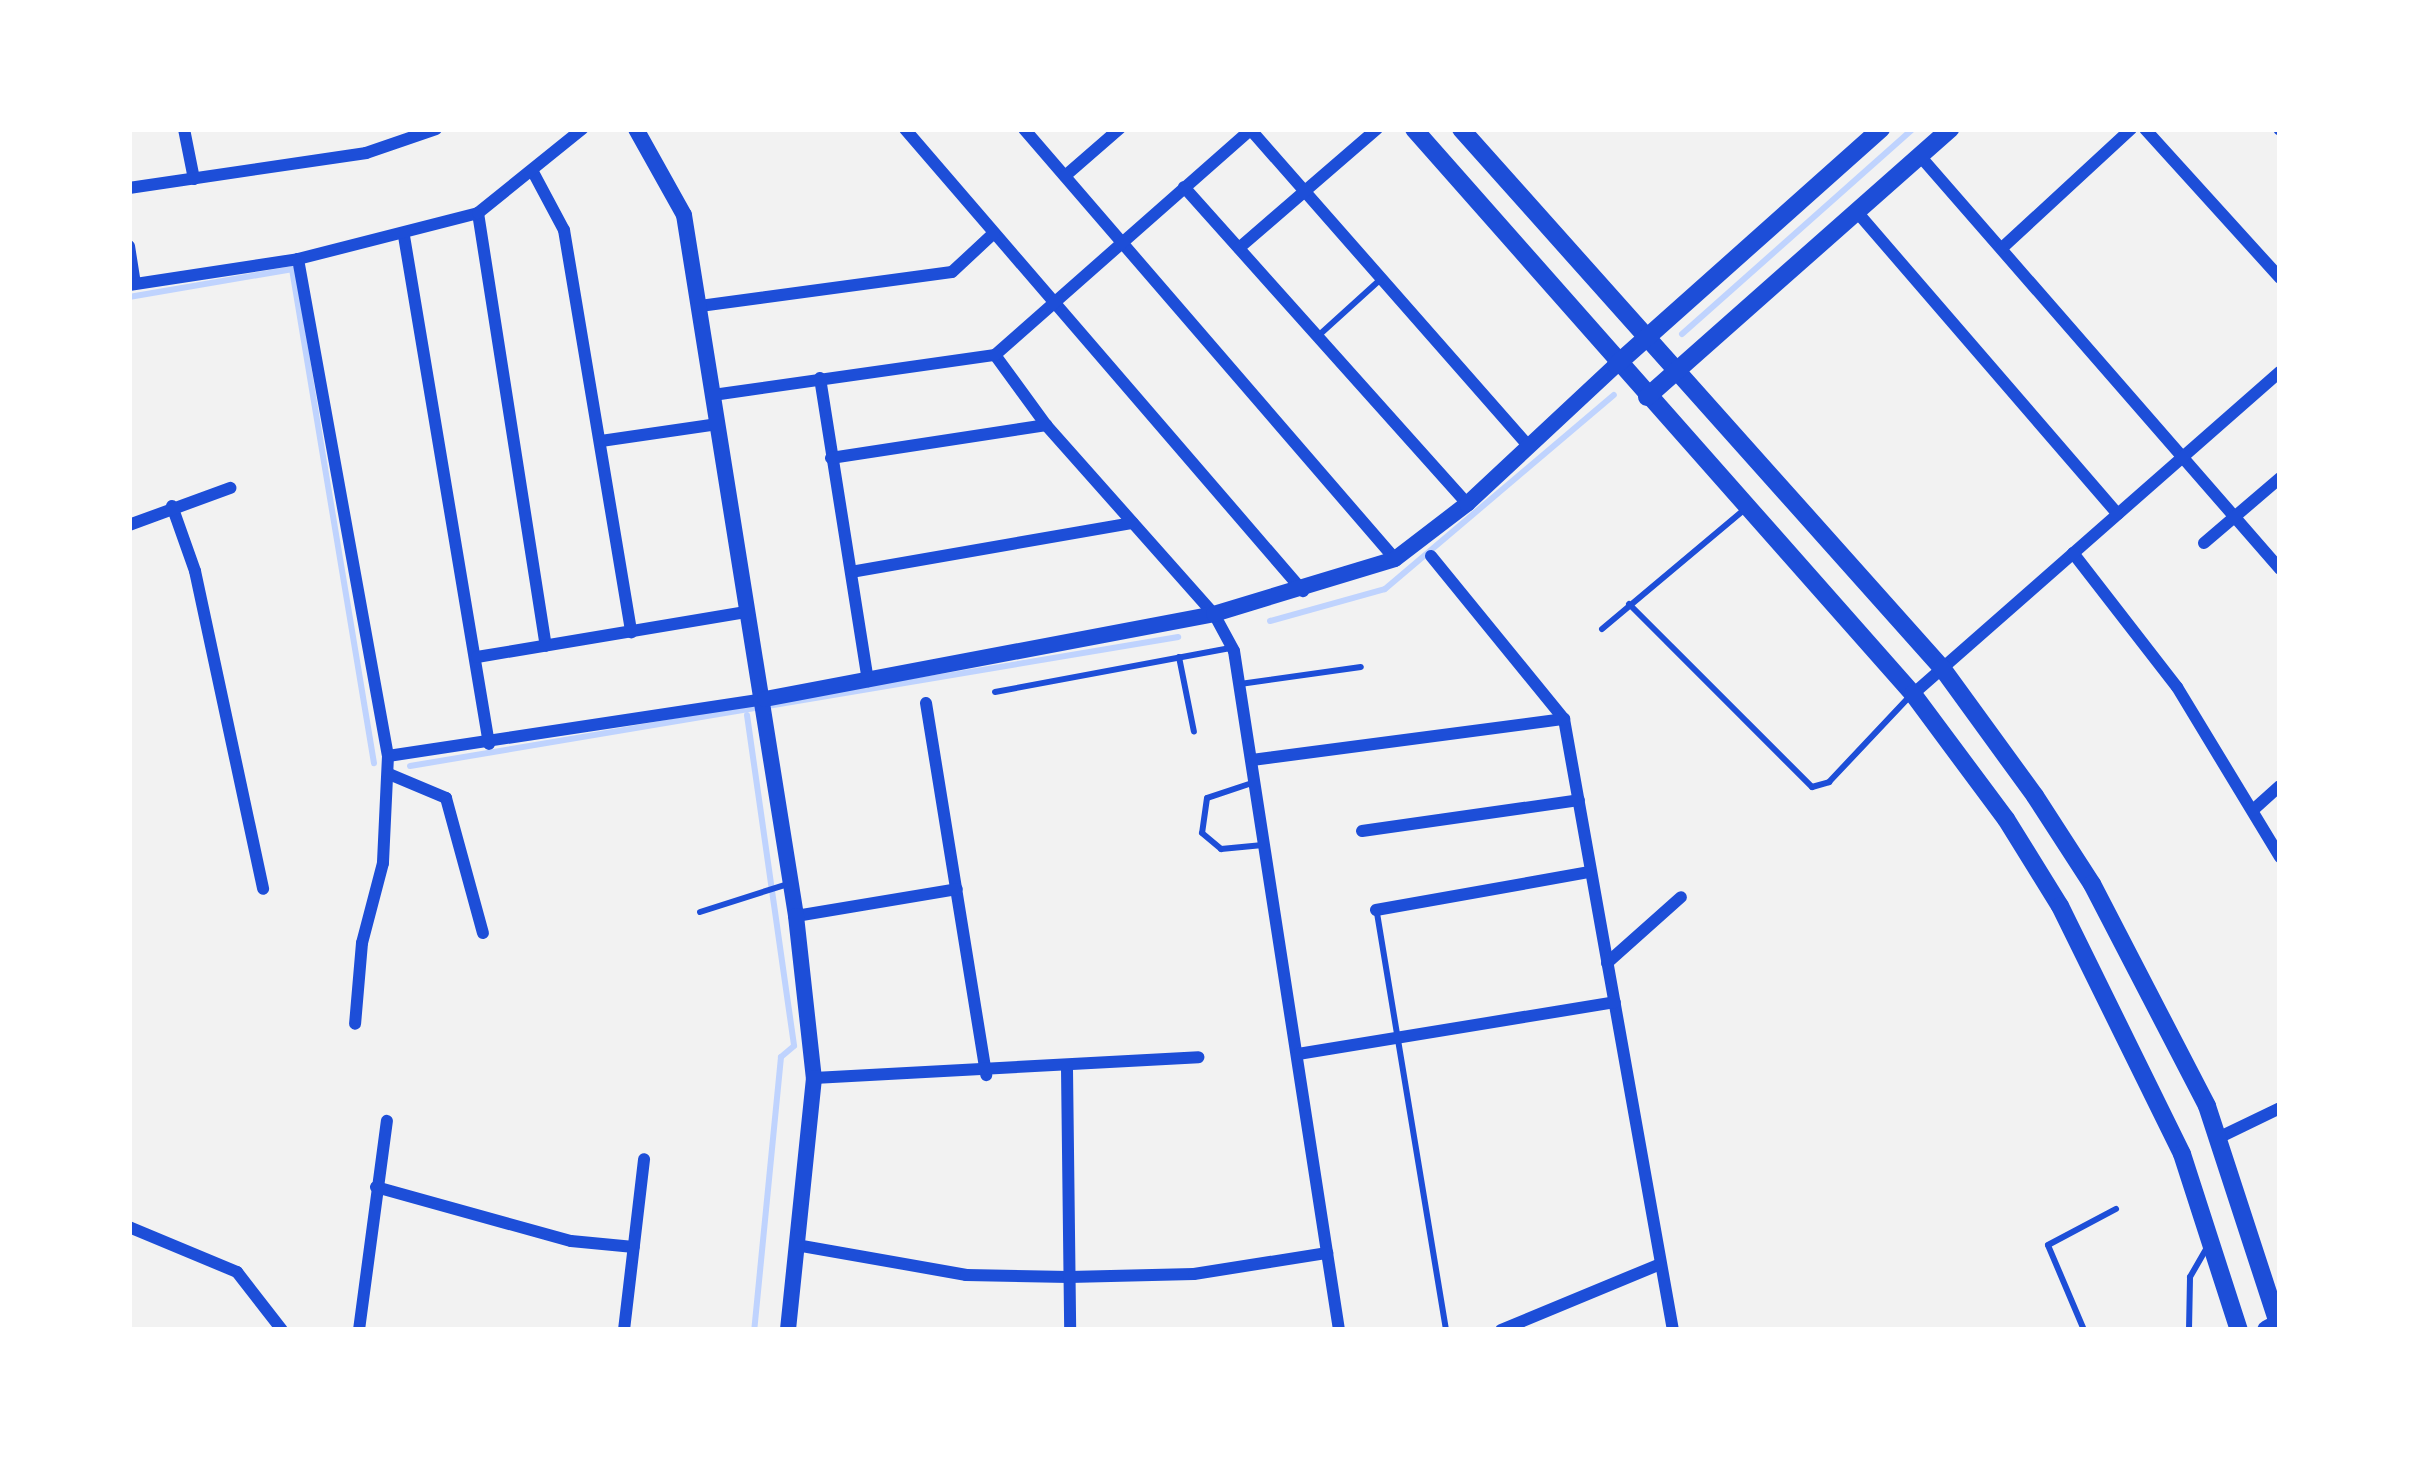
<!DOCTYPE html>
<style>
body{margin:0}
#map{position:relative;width:2409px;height:1459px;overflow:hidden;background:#f2f2f2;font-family:"Times New Roman",serif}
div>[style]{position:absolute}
.stream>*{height:6px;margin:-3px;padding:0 3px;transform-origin:3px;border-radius:3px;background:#bfd3fe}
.service>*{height:6px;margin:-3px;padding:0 3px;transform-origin:3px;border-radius:3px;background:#1d4ed8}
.minor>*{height:12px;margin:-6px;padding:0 6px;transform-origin:6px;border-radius:6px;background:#1d4ed8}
.tertiary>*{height:16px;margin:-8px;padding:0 8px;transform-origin:8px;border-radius:8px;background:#1d4ed8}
.secondary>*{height:18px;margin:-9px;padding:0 9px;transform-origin:9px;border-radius:9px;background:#1d4ed8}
.trunk>*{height:21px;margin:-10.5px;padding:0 10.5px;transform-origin:10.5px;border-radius:10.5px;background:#1d4ed8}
span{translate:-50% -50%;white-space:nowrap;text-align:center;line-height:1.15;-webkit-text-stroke:12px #fff;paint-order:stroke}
.frame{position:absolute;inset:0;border:132px solid #fff;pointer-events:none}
</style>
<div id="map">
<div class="stream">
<div style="left:129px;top:297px;width:165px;rotate:-9.7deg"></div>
<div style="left:292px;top:269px;width:501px;rotate:80.58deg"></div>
<div style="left:1682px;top:334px;width:309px;rotate:-41.6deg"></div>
<div style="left:1270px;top:621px;width:119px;rotate:-15.5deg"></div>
<div style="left:1385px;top:589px;width:300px;rotate:-40.3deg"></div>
<div style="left:747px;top:715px;width:334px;rotate:81.9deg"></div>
<div style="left:794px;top:1046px;width:17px;rotate:140deg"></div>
<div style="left:781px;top:1057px;width:274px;rotate:95.6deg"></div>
<div style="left:410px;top:766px;width:779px;rotate:-9.53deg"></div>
</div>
<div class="service">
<div style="left:1318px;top:336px;width:86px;rotate:-42.2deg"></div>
<div style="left:1629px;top:604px;width:259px;rotate:45deg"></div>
<div style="left:1812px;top:787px;width:18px;rotate:-16deg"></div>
<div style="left:1829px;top:782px;width:118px;rotate:-46.7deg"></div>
<div style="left:1602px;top:629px;width:188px;rotate:-40deg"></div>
<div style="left:1179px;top:657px;width:76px;rotate:78.7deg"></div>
<div style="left:1240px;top:684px;width:122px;rotate:-8deg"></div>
<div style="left:995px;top:692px;width:238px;rotate:-10.6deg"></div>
<div style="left:1252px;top:783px;width:47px;rotate:161.6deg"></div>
<div style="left:1207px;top:798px;width:35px;rotate:98deg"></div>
<div style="left:1202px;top:833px;width:25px;rotate:40deg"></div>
<div style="left:1221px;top:849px;width:42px;rotate:-5.4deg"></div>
<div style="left:700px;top:912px;width:92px;rotate:-17.7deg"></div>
<div style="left:1377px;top:913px;width:423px;rotate:80.6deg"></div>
<div style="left:2084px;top:1330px;width:92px;rotate:-113deg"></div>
<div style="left:2048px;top:1245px;width:77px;rotate:-27.9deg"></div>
<div style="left:2189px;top:1330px;width:53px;rotate:-88.9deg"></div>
<div style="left:2190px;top:1277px;width:32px;rotate:-60deg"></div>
</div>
<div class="minor">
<div style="left:184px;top:129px;width:51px;rotate:78.7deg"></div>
<div style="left:905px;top:129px;width:610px;rotate:49.26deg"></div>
<div style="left:1024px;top:129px;width:568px;rotate:49.21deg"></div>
<div style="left:1250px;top:129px;width:421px;rotate:48.7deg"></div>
<div style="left:2145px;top:129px;width:201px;rotate:47.8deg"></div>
<div style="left:2279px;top:129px;width:1px;rotate:45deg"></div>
<div style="left:1920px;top:156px;width:548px;rotate:48.92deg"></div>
<div style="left:533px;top:172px;width:66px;rotate:61.9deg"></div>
<div style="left:564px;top:230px;width:408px;rotate:80.5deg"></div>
<div style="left:1065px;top:176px;width:72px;rotate:-41deg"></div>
<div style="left:1184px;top:187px;width:425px;rotate:48.2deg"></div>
<div style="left:129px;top:188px;width:240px;rotate:-8.4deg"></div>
<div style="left:366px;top:153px;width:74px;rotate:-18.9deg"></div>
<div style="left:1857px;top:212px;width:399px;rotate:49.2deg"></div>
<div style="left:478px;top:213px;width:438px;rotate:81.1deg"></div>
<div style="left:404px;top:236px;width:515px;rotate:80.5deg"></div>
<div style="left:129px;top:246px;width:38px;rotate:81deg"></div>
<div style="left:1239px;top:248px;width:182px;rotate:-40.8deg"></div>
<div style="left:2002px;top:248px;width:176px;rotate:-42.7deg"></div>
<div style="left:298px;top:259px;width:505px;rotate:79.74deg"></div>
<div style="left:388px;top:756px;width:107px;rotate:92.7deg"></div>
<div style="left:383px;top:863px;width:83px;rotate:104.7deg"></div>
<div style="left:362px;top:943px;width:81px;rotate:94.9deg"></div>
<div style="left:129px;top:285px;width:171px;rotate:-8.7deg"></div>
<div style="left:298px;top:259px;width:186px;rotate:-14.3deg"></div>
<div style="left:478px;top:213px;width:134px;rotate:-38.9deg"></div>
<div style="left:700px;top:306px;width:254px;rotate:-7.7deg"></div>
<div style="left:952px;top:272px;width:57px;rotate:-42.9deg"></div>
<div style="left:995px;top:355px;width:87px;rotate:53.9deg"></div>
<div style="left:1046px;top:425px;width:253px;rotate:48.4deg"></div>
<div style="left:1214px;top:614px;width:42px;rotate:61.6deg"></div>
<div style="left:1234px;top:651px;width:687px;rotate:81.21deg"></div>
<div style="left:820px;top:378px;width:307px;rotate:81deg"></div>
<div style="left:713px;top:395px;width:285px;rotate:-8.1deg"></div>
<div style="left:995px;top:355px;width:341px;rotate:-41.4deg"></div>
<div style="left:601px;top:441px;width:118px;rotate:-8.3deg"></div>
<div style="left:831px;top:458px;width:218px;rotate:-8.7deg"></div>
<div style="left:172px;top:506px;width:69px;rotate:70.5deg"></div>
<div style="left:195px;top:571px;width:325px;rotate:77.9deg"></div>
<div style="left:129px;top:525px;width:108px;rotate:-20.1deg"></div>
<div style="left:2204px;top:543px;width:100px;rotate:-40.5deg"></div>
<div style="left:2073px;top:553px;width:170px;rotate:52.2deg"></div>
<div style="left:2177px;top:687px;width:199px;rotate:58.8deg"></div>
<div style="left:1431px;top:556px;width:210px;rotate:50.8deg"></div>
<div style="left:1564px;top:719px;width:621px;rotate:79.89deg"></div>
<div style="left:851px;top:572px;width:286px;rotate:-9.9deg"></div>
<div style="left:477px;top:657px;width:274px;rotate:-9.5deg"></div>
<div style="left:1913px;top:694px;width:488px;rotate:-41.3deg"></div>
<div style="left:926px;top:703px;width:377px;rotate:80.8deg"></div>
<div style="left:388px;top:756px;width:381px;rotate:-8.6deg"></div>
<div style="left:1252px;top:760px;width:315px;rotate:-7.5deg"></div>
<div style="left:389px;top:774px;width:62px;rotate:22.8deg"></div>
<div style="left:446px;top:798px;width:140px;rotate:74.7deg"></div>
<div style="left:2253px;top:810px;width:36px;rotate:-42deg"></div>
<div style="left:1362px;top:831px;width:219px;rotate:-8.1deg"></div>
<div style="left:1376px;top:910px;width:217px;rotate:-10.1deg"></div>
<div style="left:796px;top:916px;width:163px;rotate:-9.5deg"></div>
<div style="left:1607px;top:963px;width:99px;rotate:-41.7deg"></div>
<div style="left:1298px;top:1054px;width:321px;rotate:-9.3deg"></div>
<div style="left:1067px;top:1069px;width:261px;rotate:89.3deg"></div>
<div style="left:814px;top:1078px;width:385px;rotate:-3.1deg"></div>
<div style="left:2220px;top:1137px;width:67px;rotate:-25.8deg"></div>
<div style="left:376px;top:1187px;width:202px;rotate:15.5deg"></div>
<div style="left:571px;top:1241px;width:63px;rotate:5.4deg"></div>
<div style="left:129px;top:1227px;width:117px;rotate:22.6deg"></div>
<div style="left:237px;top:1272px;width:73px;rotate:52.2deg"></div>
<div style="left:802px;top:1246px;width:167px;rotate:10deg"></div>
<div style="left:966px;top:1275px;width:103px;rotate:1.1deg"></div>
<div style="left:1069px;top:1277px;width:125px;rotate:-1.4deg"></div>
<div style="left:1194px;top:1274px;width:135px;rotate:-9deg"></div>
<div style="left:359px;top:1330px;width:211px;rotate:-82.4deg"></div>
<div style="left:624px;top:1330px;width:172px;rotate:-83.3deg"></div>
<div style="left:1501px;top:1330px;width:170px;rotate:-22.5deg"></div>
</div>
<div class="tertiary">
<div style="left:636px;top:129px;width:98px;rotate:60.8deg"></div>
<div style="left:684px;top:215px;width:710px;rotate:80.92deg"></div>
<div style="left:796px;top:916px;width:163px;rotate:83.7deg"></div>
<div style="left:814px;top:1078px;width:253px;rotate:95.9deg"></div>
<div style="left:765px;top:699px;width:457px;rotate:-10.7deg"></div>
<div style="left:1214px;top:614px;width:189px;rotate:-16.9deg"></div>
<div style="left:1395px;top:559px;width:91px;rotate:-37.4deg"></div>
<div style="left:1467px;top:504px;width:204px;rotate:-43deg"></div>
</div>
<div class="secondary">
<div style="left:1414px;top:129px;width:754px;rotate:48.55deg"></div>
<div style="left:1913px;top:694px;width:156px;rotate:53.4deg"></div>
<div style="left:2006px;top:819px;width:102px;rotate:58.2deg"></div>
<div style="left:2060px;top:906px;width:276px;rotate:63.8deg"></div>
<div style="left:2182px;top:1154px;width:185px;rotate:72.1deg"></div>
<div style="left:1461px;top:129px;width:722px;rotate:48.25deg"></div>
<div style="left:1942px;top:668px;width:158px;rotate:54deg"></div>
<div style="left:2035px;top:796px;width:105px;rotate:57.1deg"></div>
<div style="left:2092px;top:884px;width:250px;rotate:62.6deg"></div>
<div style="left:2207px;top:1106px;width:236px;rotate:71.9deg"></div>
<div style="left:1616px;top:365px;width:355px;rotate:-41.7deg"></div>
<div style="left:1647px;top:397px;width:405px;rotate:-41.5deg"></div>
</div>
<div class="trunk">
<div style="left:2267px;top:1330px;width:15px;rotate:-28deg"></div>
</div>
<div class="frame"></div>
</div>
